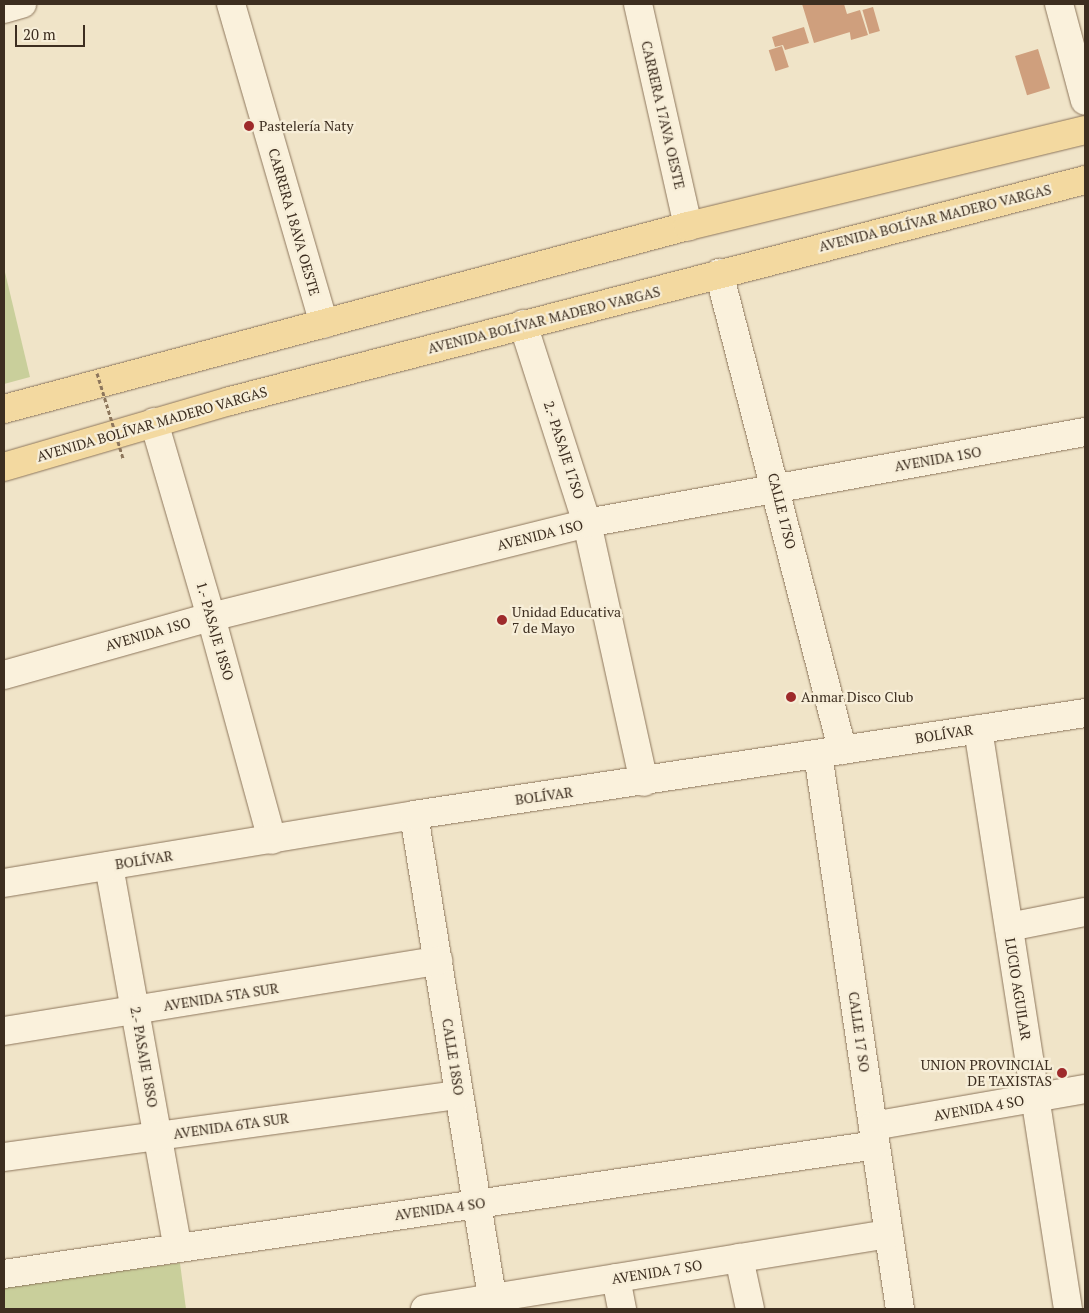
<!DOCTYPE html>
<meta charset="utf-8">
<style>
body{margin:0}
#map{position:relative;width:1089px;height:1313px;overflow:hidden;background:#f0e4c8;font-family:"PT Serif",serif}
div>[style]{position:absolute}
.green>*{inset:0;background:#c9cf9b}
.building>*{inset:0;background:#cf9f7d;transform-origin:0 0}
.roads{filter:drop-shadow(0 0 1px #8d765c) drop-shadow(0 0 1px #8d765c)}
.minor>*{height:28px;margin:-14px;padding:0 14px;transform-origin:14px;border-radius:14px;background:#faf1dc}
.major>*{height:28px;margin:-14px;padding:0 14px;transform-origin:14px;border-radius:14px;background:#f3d9a0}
.path-bridge>*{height:3px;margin-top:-1.5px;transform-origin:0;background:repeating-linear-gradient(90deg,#8d765c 0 4px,transparent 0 6.5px)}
.dots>*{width:14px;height:14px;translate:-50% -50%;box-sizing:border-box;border:2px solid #f7eed8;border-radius:50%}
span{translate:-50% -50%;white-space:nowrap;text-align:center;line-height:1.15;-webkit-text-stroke:4.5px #f7eed8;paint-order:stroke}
.street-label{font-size:14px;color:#3d2e20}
.poi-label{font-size:14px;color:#3d2e20}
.left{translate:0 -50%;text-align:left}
.right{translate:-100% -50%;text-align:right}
.frame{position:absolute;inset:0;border:5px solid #3d2e20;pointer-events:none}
.scale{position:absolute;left:15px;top:25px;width:70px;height:22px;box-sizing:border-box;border:2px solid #3d2e20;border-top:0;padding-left:6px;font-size:15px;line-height:18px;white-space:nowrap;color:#3d2e20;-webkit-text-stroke:4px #f7eed8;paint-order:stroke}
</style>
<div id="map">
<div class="green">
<div style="clip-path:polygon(4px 268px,30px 377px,4px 384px)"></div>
<div style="clip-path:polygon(180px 1263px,186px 1309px,4px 1309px,4px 1286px)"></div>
</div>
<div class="building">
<div style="clip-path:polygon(802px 4px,844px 4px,847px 14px,860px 10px,868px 35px,851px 40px,848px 20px,850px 32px,814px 43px)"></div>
<div style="left:873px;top:7px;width:25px;height:11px;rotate:74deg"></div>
<div style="clip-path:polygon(804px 27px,809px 43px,785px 50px,783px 45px,775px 47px,772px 37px)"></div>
<div style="left:782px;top:46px;width:22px;height:14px;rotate:72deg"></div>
<div style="left:1038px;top:49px;width:41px;height:24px;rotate:73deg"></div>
</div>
<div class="roads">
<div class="minor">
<div style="left:231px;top:4px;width:333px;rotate:73.8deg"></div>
<div style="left:638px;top:4px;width:228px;rotate:77.3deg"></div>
<div style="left:1059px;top:4px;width:100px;rotate:75deg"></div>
<div style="left:4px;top:9px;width:19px;rotate:-16deg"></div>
<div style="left:719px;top:273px;width:493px;rotate:75.5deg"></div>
<div style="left:523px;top:324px;width:209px;rotate:72.2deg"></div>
<div style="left:587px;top:523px;width:265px;rotate:77.6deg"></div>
<div style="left:154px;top:422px;width:203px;rotate:73.7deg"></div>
<div style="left:211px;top:617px;width:231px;rotate:74.7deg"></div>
<div style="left:4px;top:675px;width:215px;rotate:-15.7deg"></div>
<div style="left:211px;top:617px;width:388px;rotate:-14deg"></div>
<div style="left:587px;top:523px;width:506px;rotate:-10.36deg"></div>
<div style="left:978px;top:729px;width:587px;rotate:81.18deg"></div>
<div style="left:818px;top:754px;width:561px;rotate:81.6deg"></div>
<div style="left:414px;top:815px;width:489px;rotate:80.8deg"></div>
<div style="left:109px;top:866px;width:388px;rotate:79.8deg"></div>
<div style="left:4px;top:883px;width:416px;rotate:-9.4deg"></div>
<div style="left:414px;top:815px;width:679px;rotate:-8.64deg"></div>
<div style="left:1009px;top:927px;width:77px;rotate:-11.2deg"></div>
<div style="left:4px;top:1031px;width:440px;rotate:-9.2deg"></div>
<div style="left:873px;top:1126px;width:215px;rotate:-9.9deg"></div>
<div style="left:4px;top:1157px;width:459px;rotate:-7.8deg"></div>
<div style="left:739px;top:1258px;width:52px;rotate:77.8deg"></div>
<div style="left:4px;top:1274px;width:881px;rotate:-8.42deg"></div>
<div style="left:616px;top:1278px;width:32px;rotate:79deg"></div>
<div style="left:425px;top:1309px;width:470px;rotate:-9.2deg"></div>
</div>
<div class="major">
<div style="left:4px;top:409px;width:708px;rotate:-14.98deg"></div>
<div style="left:688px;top:226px;width:408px;rotate:-13.6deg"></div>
<div style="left:4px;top:467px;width:235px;rotate:-16.3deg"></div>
<div style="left:230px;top:401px;width:883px;rotate:-14.49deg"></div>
</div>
</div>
<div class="path-bridge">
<div style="left:97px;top:373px;width:89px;rotate:73deg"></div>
</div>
<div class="dots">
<div style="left:249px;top:126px;background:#9e2a2b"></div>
<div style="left:502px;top:620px;background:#9e2a2b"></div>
<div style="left:791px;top:697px;background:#9e2a2b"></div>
<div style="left:1062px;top:1073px;background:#9e2a2b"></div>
</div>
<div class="street-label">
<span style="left:663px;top:115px;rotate:77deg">CARRERA 17AVA OESTE</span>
<span style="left:935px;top:218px;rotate:-14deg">AVENIDA BOLÍVAR MADERO VARGAS</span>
<span style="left:294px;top:222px;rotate:74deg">CARRERA 18AVA OESTE</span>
<span style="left:544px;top:320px;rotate:-14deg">AVENIDA BOLÍVAR MADERO VARGAS</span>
<span style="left:152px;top:424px;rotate:-16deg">AVENIDA BOLÍVAR MADERO VARGAS</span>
<span style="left:564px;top:450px;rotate:72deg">2.- PASAJE 17SO</span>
<span style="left:938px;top:459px;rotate:-10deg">AVENIDA 1SO</span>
<span style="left:782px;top:511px;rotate:76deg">CALLE 17SO</span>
<span style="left:540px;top:535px;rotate:-14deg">AVENIDA 1SO</span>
<span style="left:215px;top:631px;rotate:74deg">1.- PASAJE 18SO</span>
<span style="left:148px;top:634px;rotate:-16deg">AVENIDA 1SO</span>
<span style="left:944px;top:734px;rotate:-9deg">BOLÍVAR</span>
<span style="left:544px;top:796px;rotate:-8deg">BOLÍVAR</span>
<span style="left:144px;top:860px;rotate:-9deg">BOLÍVAR</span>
<span style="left:1018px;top:989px;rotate:81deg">LUCIO AGUILAR</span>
<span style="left:221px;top:997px;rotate:-9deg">AVENIDA 5TA SUR</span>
<span style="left:859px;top:1032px;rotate:82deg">CALLE 17 SO</span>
<span style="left:144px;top:1057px;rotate:80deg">2.- PASAJE 18SO</span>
<span style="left:453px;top:1057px;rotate:81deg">CALLE 18SO</span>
<span style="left:979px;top:1108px;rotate:-10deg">AVENIDA 4 SO</span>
<span style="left:231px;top:1126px;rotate:-8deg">AVENIDA 6TA SUR</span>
<span style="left:440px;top:1209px;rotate:-8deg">AVENIDA 4 SO</span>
<span style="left:657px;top:1272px;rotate:-9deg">AVENIDA 7 SO</span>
</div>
<div class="poi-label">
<span class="left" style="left:259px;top:126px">Pastelería Naty</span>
<span class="left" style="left:512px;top:620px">Unidad Educativa<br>7 de Mayo</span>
<span class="left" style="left:801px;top:697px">Anmar Disco Club</span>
<span class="right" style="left:1052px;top:1073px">UNION PROVINCIAL<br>DE TAXISTAS</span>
</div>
<div class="frame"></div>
<div class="scale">20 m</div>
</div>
